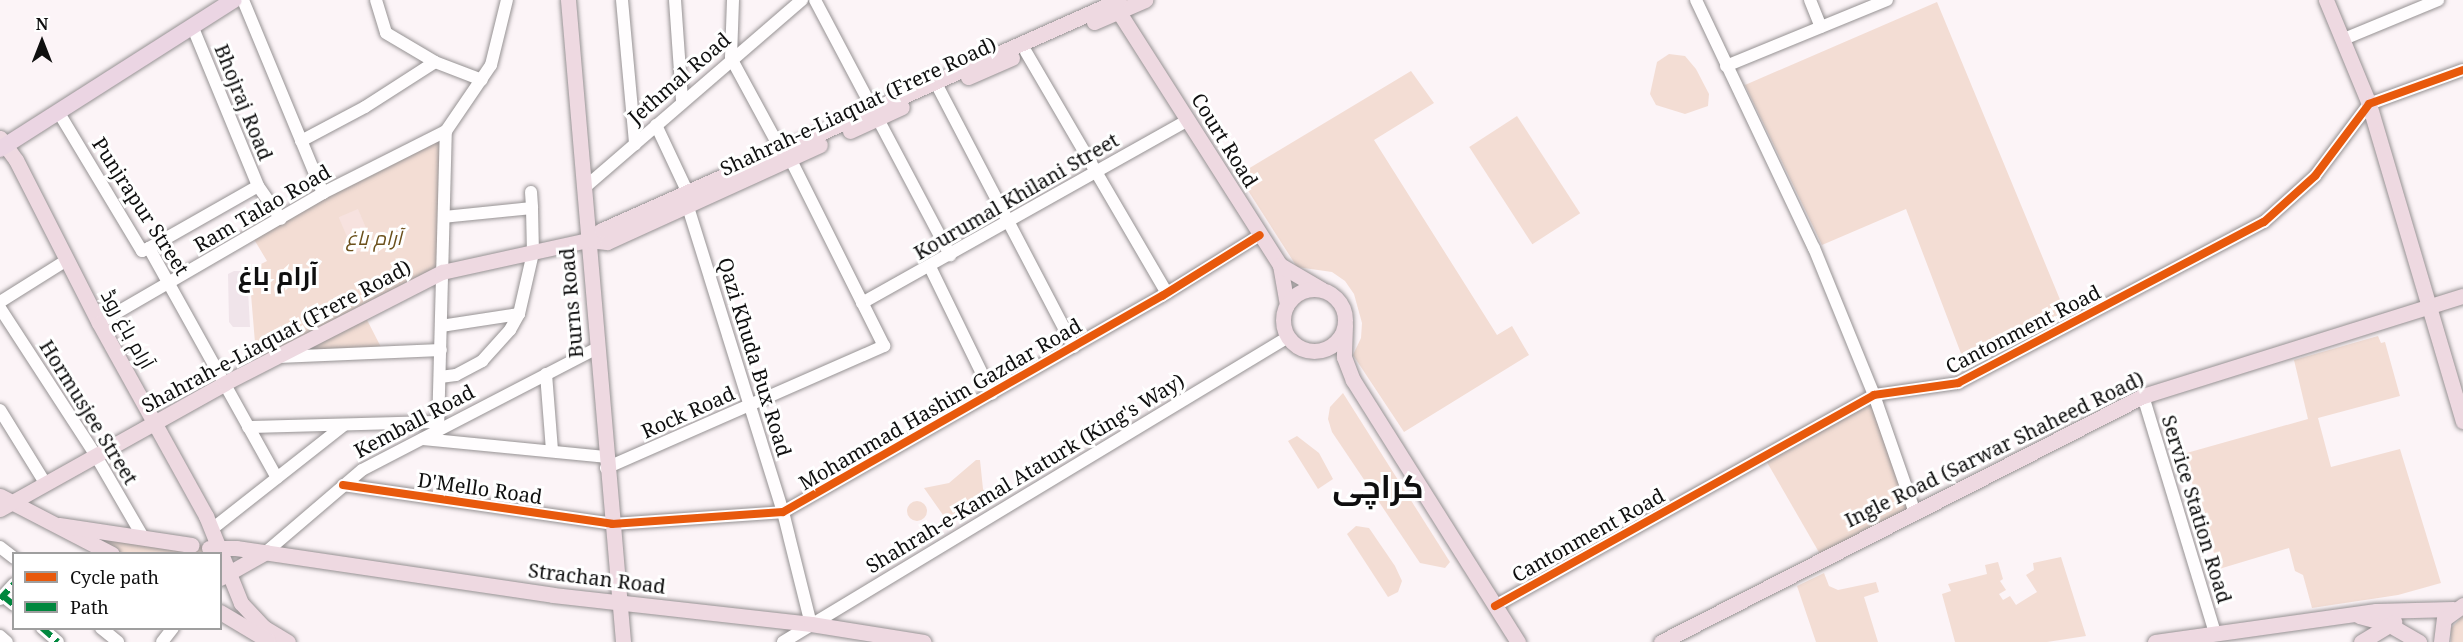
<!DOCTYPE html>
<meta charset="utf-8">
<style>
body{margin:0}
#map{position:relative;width:2463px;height:642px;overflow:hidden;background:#fcf4f7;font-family:"Noto Serif",Cairo,serif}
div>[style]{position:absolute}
.green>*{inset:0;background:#f3ddd4;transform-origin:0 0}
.round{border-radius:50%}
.pitch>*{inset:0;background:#f7e2df;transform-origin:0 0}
.plaza>*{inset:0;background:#f0e4ea}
.roads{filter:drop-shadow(0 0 2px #969293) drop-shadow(0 0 2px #969293)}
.minor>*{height:12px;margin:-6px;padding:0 6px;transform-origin:6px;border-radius:6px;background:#fffdfe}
.major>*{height:15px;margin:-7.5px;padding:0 7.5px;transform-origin:7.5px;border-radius:7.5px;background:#eed9e1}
.major>.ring{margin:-7.5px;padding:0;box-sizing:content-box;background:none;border:15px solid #eed9e1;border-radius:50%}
.highway>*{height:16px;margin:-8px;padding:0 8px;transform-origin:8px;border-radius:8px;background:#ebd5e3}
.quiet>*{height:6px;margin-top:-3px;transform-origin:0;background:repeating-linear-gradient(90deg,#00873e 0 12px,transparent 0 18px)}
.cycleway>*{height:8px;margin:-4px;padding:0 4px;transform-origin:4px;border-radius:4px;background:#e8590c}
span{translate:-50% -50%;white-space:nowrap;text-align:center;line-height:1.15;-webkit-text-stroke:6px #fff;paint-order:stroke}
.street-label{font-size:20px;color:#0f0f0f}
.park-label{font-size:20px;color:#6b501b;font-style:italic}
.district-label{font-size:26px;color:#0f0f0f;font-weight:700}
.town-label{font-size:32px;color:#0f0f0f;font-weight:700}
.legend{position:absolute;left:12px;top:552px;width:210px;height:78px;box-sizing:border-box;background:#fff;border:2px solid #9f9f9f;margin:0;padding:8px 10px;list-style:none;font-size:18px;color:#0f0f0f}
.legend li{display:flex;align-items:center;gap:12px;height:30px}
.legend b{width:30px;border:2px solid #9f9f9f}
.north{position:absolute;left:12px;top:12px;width:60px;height:60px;-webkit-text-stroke:4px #fff;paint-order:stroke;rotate:0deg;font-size:16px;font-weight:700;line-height:24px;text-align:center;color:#0f0f0f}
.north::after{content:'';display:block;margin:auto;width:21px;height:27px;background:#0f0f0f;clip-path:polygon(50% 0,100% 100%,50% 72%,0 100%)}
</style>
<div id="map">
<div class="green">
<div style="clip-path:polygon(1937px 2px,2066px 314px,1965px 364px,1906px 209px,1822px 245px,1745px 85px)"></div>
<div style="clip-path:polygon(1669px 54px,1685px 56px,1696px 69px,1709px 94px,1708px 106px,1685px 114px,1656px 105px,1650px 94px,1657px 62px)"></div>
<div style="clip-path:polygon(1411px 71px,1434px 103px,1374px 140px,1497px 335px,1512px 326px,1529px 355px,1404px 432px,1353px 355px,1361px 338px,1362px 323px,1354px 294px,1345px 281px,1332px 272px,1297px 267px,1238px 175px)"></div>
<div style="left:1517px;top:116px;width:116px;height:57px;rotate:57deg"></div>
<div style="clip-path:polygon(446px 131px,442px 272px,364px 314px,384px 353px,277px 357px,257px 367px,249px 270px,267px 261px,252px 236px)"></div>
<div style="clip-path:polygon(2378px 336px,2381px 343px,2385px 342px,2400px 396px,2318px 418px,2331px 467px,2400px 449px,2441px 583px,2398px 595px,2312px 608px,2303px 575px,2295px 571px,2289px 548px,2219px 569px,2183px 454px,2308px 419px,2294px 360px)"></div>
<div style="clip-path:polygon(1343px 393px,1450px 562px,1445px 568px,1420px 563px,1332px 432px,1328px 419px,1330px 407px)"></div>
<div style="clip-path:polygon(1874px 395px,1914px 510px,1824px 561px,1764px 457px)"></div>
<div style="clip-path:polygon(1297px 436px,1319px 453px,1333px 479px,1318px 489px,1288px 441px)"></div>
<div style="clip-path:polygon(976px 460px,980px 460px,983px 489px,988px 497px,948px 522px,924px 488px,949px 483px)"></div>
<div class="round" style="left:907px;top:501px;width:20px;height:20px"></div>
<div style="clip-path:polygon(1356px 526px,1369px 528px,1395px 566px,1402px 581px,1398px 592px,1388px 597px,1347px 534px)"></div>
<div style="clip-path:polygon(76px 535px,199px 544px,215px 553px,118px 553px)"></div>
<div style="clip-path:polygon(2061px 557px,2086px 636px,2047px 642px,1955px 642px,1942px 594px,1951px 591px,1948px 584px,1987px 574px,1985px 565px,1998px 562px,2003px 579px,2000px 581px,2006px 590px,1999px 594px,2003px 600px,2010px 596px,2016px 605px,2037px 592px,2026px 575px,2034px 570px,2033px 563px)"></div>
<div style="clip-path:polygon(1824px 573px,1829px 586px,1838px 590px,1876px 582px,1879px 592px,1864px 597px,1878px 642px,1816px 642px,1797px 586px)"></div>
<div style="clip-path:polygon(2463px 616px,2463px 642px,2451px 642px,2451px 628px)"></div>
</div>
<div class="pitch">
<div style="left:358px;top:209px;width:39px;height:21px;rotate:67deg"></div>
</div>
<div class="plaza">
<div style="clip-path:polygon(234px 271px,247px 271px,250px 327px,233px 327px,229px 322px,228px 274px)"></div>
</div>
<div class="roads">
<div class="minor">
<div style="left:243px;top:0;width:209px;rotate:67.5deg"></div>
<div style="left:376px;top:0;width:34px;rotate:73deg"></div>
<div style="left:386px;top:33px;width:57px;rotate:30.6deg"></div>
<div style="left:435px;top:62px;width:50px;rotate:21deg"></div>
<div style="left:622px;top:0;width:145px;rotate:84.8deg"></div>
<div style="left:675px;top:0;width:101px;rotate:86deg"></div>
<div style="left:733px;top:0;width:58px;rotate:92deg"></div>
<div style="left:731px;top:58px;width:105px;rotate:61.5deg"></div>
<div style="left:815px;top:0;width:289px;rotate:62.1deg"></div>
<div style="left:1696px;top:0;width:275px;rotate:64.6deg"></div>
<div style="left:1814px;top:248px;width:159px;rotate:67.8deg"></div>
<div style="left:1874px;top:395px;width:122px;rotate:70.8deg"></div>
<div style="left:1810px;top:0;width:29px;rotate:68deg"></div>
<div style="left:193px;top:28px;width:171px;rotate:67.6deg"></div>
<div style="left:258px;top:186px;width:40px;rotate:55.1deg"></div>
<div style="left:2344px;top:39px;width:102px;rotate:-22.5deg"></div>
<div style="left:1026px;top:52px;width:279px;rotate:59.7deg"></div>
<div style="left:1726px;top:66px;width:174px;rotate:-22.3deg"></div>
<div style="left:939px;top:89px;width:291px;rotate:62.4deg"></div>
<div style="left:59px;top:113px;width:161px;rotate:59deg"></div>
<div style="left:142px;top:251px;width:8px;rotate:-23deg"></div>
<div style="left:149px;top:248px;width:263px;rotate:60.9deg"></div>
<div style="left:656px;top:125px;width:75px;rotate:64.8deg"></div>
<div style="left:301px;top:141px;width:72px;rotate:-28deg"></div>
<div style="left:365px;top:107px;width:83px;rotate:-32.7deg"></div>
<div style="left:584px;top:188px;width:288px;rotate:-40.8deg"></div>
<div style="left:531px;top:192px;width:16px;rotate:86deg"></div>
<div style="left:688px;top:207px;width:319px;rotate:72.7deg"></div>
<div style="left:783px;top:512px;width:115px;rotate:76deg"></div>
<div style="left:149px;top:248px;width:125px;rotate:-29.6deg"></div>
<div style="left:930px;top:267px;width:141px;rotate:64deg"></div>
<div style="left:0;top:302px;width:79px;rotate:-32.1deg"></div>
<div style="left:862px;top:303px;width:374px;rotate:-29.3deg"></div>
<div style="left:0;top:308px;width:176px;rotate:57deg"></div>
<div style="left:96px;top:456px;width:94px;rotate:59.9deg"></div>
<div style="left:99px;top:323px;width:259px;rotate:-30.1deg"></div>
<div style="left:323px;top:193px;width:138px;rotate:-26.8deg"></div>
<div style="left:441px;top:326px;width:79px;rotate:-8.7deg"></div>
<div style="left:278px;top:357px;width:163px;rotate:-2.5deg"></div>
<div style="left:546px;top:374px;width:77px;rotate:85.5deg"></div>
<div style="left:440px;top:377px;width:16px;rotate:-7deg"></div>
<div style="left:456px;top:375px;width:30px;rotate:-28deg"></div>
<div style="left:482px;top:361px;width:42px;rotate:-47.9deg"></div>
<div style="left:510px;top:330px;width:18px;rotate:-61deg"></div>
<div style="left:519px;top:314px;width:63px;rotate:-77.1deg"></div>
<div style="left:533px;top:253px;width:45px;rotate:-91.3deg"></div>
<div style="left:532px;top:208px;width:88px;rotate:174.2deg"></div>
<div style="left:2143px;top:396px;width:248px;rotate:73.1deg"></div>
<div style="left:0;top:410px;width:86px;rotate:58.3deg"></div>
<div style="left:248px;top:427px;width:190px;rotate:-1.5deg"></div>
<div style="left:438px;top:430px;width:299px;rotate:-88.5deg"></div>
<div style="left:446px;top:131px;width:80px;rotate:-55.7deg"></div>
<div style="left:491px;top:65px;width:67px;rotate:-76.2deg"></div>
<div style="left:423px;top:439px;width:183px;rotate:5.6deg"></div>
<div style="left:606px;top:468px;width:304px;rotate:-23.7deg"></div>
<div style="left:884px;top:346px;width:210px;rotate:-116.6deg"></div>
<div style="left:343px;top:485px;width:272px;rotate:8.2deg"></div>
<div style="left:612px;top:524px;width:171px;rotate:-4deg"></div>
<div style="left:783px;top:512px;width:436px;rotate:-29.7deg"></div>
<div style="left:1162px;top:296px;width:115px;rotate:-31.9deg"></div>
<div style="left:212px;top:529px;width:168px;rotate:-38.2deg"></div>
<div style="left:0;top:547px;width:18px;rotate:38deg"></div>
<div style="left:266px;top:552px;width:126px;rotate:-40.5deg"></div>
<div style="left:362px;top:470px;width:265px;rotate:-27.4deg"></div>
<div style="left:3px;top:596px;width:14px;rotate:39deg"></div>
<div style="left:0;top:599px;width:21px;rotate:-47deg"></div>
<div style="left:1495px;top:606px;width:434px;rotate:-29.1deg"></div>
<div style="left:1874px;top:395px;width:85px;rotate:-8.1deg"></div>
<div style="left:1958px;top:383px;width:346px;rotate:-27.8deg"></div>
<div style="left:2264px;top:222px;width:69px;rotate:-42deg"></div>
<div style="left:2315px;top:176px;width:90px;rotate:-53.1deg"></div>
<div style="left:2369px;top:104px;width:100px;rotate:-19.9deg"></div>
<div style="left:42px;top:628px;width:21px;rotate:41deg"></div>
<div style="left:101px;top:628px;width:22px;rotate:39deg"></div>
<div style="left:0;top:636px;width:9px;rotate:41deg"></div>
<div style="left:162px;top:642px;width:18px;rotate:-52deg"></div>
<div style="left:783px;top:642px;width:590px;rotate:-31.13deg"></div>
</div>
<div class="major">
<div style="left:568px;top:0;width:644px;rotate:85.1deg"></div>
<div style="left:2326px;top:0;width:113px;rotate:67.5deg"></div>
<div style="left:2369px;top:104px;width:331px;rotate:73.5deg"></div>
<div style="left:1115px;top:6px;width:307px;rotate:57.5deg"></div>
<div style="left:1280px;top:265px;width:40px;rotate:80deg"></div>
<div style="left:1094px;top:22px;width:56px;rotate:-23.3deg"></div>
<div style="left:968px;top:77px;width:48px;rotate:-23.4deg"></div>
<div style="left:850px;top:131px;width:57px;rotate:-24.8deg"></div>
<div style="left:0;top:138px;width:27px;rotate:54deg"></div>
<div style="left:16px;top:160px;width:183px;rotate:63deg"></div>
<div style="left:99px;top:323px;width:221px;rotate:61deg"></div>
<div style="left:206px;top:516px;width:94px;rotate:68.1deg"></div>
<div style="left:241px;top:603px;width:33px;rotate:47deg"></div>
<div style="left:263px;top:627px;width:29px;rotate:31deg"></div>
<div style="left:587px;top:240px;width:20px;rotate:6deg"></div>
<div style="left:607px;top:242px;width:234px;rotate:-24.5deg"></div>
<div style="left:1280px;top:265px;width:48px;rotate:30.3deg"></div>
<div class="ring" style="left:1283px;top:289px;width:47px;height:47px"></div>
<div style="left:1345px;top:325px;width:32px;rotate:92deg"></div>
<div style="left:1344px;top:357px;width:25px;rotate:69deg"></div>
<div style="left:1353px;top:380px;width:310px;rotate:57.8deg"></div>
<div style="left:0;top:496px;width:126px;rotate:27.4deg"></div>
<div style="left:0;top:509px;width:258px;rotate:-29.2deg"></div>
<div style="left:225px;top:383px;width:244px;rotate:-27.1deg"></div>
<div style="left:442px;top:272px;width:148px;rotate:-12.4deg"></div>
<div style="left:587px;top:240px;width:18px;rotate:-34deg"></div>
<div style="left:602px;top:230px;width:566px;rotate:-23.98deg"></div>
<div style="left:59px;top:525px;width:134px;rotate:8.6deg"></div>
<div style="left:209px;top:548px;width:27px"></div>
<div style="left:236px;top:548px;width:320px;rotate:8.4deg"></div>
<div style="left:553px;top:595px;width:260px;rotate:6.4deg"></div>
<div style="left:811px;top:624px;width:114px;rotate:9.1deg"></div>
<div style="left:220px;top:578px;width:53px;rotate:-29.5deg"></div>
<div style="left:220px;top:612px;width:55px;rotate:30.8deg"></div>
<div style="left:2359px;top:616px;width:30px;rotate:15deg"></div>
<div style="left:2388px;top:624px;width:36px;rotate:30deg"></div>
<div style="left:1661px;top:642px;width:541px;rotate:-27.04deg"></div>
<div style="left:2143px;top:396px;width:335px;rotate:-17.4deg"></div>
<div style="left:2155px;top:642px;width:223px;rotate:-8deg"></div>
<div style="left:2376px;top:611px;width:77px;rotate:-1.5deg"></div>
<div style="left:2361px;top:642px;width:39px;rotate:-31deg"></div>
<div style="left:2441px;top:642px;width:23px;rotate:-83deg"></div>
<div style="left:2444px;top:619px;width:24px;rotate:-36deg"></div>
</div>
<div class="highway">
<div style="left:0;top:149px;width:277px;rotate:-32.5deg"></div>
</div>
</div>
<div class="quiet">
<div style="left:3px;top:596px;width:14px;rotate:39deg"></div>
<div style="left:0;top:599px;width:21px;rotate:-47deg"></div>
<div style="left:42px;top:628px;width:21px;rotate:41deg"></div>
</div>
<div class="cycleway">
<div style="left:343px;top:485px;width:272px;rotate:8.2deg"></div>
<div style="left:612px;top:524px;width:171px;rotate:-4deg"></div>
<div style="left:783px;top:512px;width:436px;rotate:-29.7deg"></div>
<div style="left:1162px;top:296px;width:115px;rotate:-31.9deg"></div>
<div style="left:1495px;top:606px;width:434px;rotate:-29.1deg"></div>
<div style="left:1874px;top:395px;width:85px;rotate:-8.1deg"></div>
<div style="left:1958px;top:383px;width:346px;rotate:-27.8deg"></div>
<div style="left:2264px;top:222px;width:69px;rotate:-42deg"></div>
<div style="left:2315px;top:176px;width:90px;rotate:-53.1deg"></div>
<div style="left:2369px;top:104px;width:100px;rotate:-19.9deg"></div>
</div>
<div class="street-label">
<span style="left:679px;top:78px;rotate:-41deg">Jethmal Road</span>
<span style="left:244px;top:102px;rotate:68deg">Bhojraj Road</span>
<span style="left:858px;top:106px;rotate:-25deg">Shahrah-e-Liaquat (Frere Road)</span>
<span style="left:1225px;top:140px;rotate:58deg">Court Road</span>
<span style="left:1016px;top:196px;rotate:-30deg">Kourumal Khilani Street</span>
<span style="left:141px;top:206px;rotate:57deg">Punjrapur Street</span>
<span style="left:262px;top:208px;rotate:-30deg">Ram Talao Road</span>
<span style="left:571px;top:303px;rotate:-95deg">Burns Road</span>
<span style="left:128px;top:329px;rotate:61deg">آرام باغ روڈ</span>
<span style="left:2023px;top:329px;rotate:-27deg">Cantonment Road</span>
<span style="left:276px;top:336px;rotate:-28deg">Shahrah-e-Liaquat (Frere Road)</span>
<span style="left:755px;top:357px;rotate:73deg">Qazi Khuda Bux Road</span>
<span style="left:940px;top:404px;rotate:-30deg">Mohammad Hashim Gazdar Road</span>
<span style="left:89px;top:412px;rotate:58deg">Hormusjee Street</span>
<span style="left:688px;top:412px;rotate:-24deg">Rock Road</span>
<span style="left:414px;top:421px;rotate:-28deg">Kemball Road</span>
<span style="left:1994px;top:449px;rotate:-26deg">Ingle Road (Sarwar Shaheed Road)</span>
<span style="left:1025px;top:473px;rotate:-31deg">Shahrah-e-Kamal Ataturk (King's Way)</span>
<span style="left:480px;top:488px;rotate:8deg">D'Mello Road</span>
<span style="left:2197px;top:509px;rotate:73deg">Service Station Road</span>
<span style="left:1588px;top:535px;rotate:-29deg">Cantonment Road</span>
<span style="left:597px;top:578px;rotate:7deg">Strachan Road</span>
</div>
<div class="park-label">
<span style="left:374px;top:237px">آرام باغ</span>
</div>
<div class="district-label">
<span style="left:278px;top:276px">آرام باغ</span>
</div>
<div class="town-label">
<span style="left:1378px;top:486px">کراچی</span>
</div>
<ul class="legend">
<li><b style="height:8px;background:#e8590c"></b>Cycle path</li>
<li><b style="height:8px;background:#00873e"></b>Path</li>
</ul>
<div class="north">N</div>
</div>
